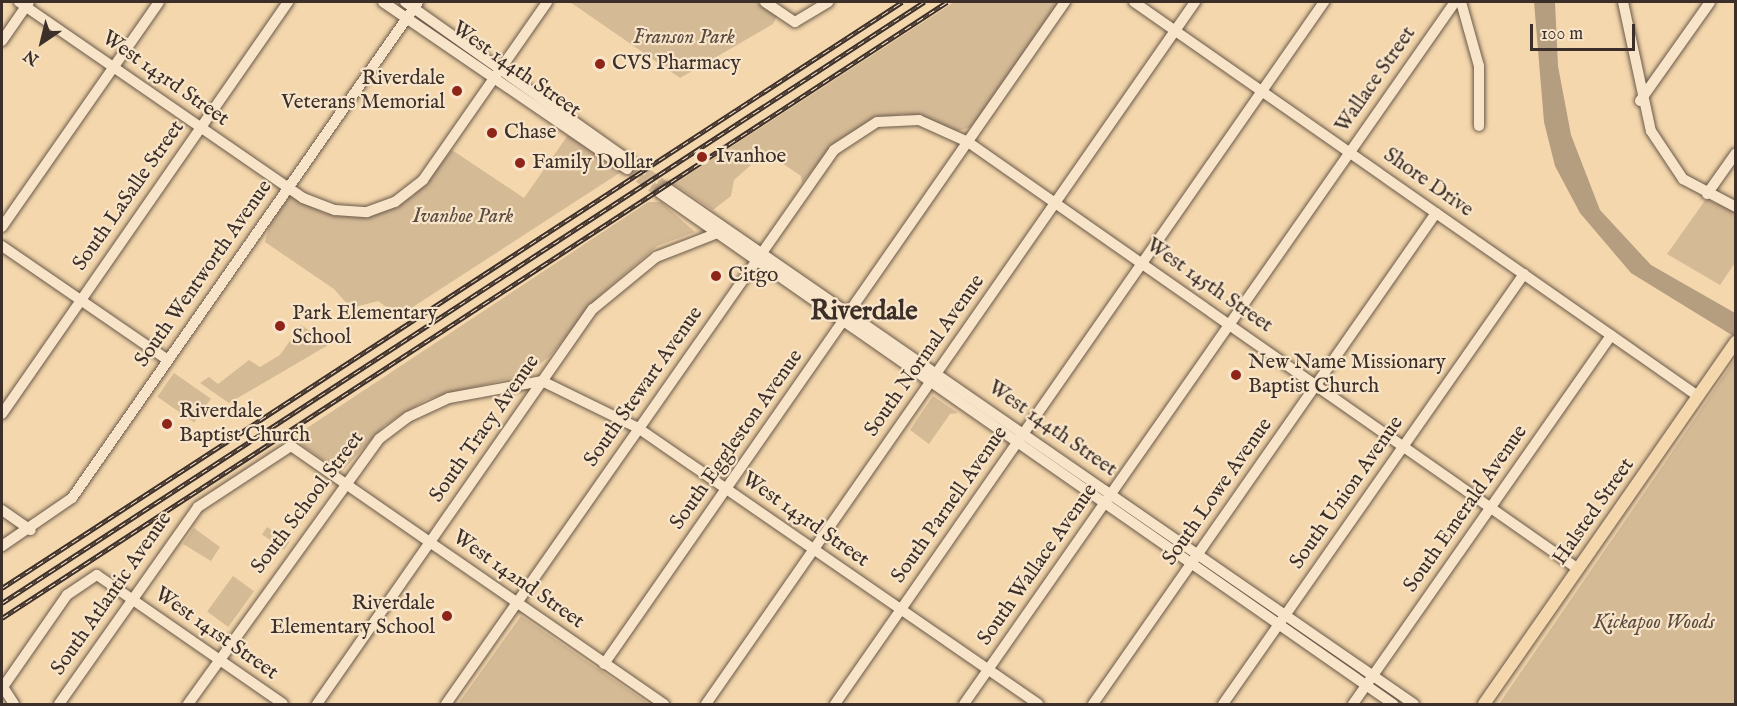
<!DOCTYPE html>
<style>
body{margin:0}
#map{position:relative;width:1737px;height:706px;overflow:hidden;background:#f4d7ac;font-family:"IM FELL English",serif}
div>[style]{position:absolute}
.green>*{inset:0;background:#d5ba96;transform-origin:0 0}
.water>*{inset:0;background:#b59e80}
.minor-tunnel>*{height:10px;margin-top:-5px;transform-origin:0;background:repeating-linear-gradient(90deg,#cfb592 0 10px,transparent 0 15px)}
.roads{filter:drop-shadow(0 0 2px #6a594a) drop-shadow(0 0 2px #6a594a)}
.minor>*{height:10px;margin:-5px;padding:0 5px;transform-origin:5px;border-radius:5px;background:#f8e5c9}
.major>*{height:12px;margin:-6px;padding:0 6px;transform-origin:6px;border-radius:6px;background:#f4d7ac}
.rail>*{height:4.5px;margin-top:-2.25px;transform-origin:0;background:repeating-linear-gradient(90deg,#f8e5c9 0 7px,#3c2f2a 0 14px);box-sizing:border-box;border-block:2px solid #3c2f2a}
.dots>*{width:16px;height:16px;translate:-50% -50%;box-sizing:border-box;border:3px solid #f8e5c9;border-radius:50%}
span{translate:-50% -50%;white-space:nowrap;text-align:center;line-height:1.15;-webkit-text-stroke:4.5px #f8e5c9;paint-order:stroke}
.park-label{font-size:21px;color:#5b4b40;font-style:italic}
.poi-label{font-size:21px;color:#3c2f2a}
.left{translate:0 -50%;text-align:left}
.right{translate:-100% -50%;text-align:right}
.street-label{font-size:21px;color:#3c2f2a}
.district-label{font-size:27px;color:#3c2f2a;font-weight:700}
.frame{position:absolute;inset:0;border:3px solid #3c2f2a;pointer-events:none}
.north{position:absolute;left:12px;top:12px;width:60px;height:60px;-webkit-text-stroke:4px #f8e5c9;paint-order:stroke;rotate:215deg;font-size:16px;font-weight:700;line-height:24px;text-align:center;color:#3c2f2a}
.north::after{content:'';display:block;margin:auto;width:21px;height:27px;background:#3c2f2a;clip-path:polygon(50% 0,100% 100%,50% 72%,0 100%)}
.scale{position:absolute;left:1530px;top:24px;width:105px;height:27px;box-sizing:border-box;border:3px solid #3c2f2a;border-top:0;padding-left:8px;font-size:18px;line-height:21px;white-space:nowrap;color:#3c2f2a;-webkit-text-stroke:4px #f8e5c9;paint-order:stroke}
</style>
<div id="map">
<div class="green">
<div style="clip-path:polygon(570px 2px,756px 2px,777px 16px,773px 24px,680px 78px)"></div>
<div style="clip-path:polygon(954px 2px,1059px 2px,972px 127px,958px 131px,903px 114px,871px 120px,836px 142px,802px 183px,801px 176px,757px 146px,745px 158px,751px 165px,734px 180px,731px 196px,713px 210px,674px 184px)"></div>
<div style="clip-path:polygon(568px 135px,621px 172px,399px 316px,378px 301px,351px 308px,334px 289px,265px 242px,269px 226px,290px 195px,324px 213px,372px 216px,413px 196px,452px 150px,524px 198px)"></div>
<div style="clip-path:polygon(1706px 199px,1735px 212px,1735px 263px,1720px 285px,1667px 254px)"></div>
<div style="clip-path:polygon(648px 202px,661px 202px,695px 232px,657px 246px,599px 296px,550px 356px,527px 374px,427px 399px,385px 425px,341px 472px,292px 438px)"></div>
<div style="clip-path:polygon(301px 325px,330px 344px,229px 403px,200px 383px,209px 377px,218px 384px,249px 360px,260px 367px,280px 355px)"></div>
<div style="clip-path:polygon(1735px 359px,1735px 704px,1499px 704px,1662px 467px)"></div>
<div style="left:174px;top:373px;width:45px;height:29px;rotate:35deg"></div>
<div style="clip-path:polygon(933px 396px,958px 413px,950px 414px,929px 444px,910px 430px)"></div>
<div style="left:267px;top:527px;width:27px;height:9px;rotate:34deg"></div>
<div style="clip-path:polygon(194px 528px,220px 547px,211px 561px,183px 544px)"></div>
<div style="left:233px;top:576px;width:26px;height:44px;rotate:36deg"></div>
<div style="clip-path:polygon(521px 616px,649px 704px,458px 704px)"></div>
</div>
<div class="water">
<div style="clip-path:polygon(1534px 2px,1555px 2px,1558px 66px,1571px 135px,1600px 210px,1651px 265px,1735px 313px,1735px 337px,1631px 273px,1580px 213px,1555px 166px,1544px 122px)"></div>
</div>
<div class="minor-tunnel">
<div style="left:634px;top:164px;width:41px;rotate:36deg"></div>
<div style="left:627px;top:169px;width:41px;rotate:36deg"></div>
</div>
<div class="roads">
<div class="minor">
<div style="left:19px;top:2px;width:345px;rotate:34.6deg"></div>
<div style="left:303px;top:198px;width:34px;rotate:21deg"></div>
<div style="left:335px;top:210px;width:32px;rotate:4deg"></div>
<div style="left:367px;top:212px;width:30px;rotate:-20deg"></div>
<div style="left:395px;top:202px;width:36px;rotate:-38deg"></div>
<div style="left:423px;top:180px;width:217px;rotate:-55.1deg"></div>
<div style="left:383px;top:2px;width:296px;rotate:34.4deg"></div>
<div style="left:405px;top:2px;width:281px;rotate:35.3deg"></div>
<div style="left:765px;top:2px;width:36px;rotate:34deg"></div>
<div style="left:795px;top:22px;width:39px;rotate:-31deg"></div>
<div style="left:1134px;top:2px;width:688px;rotate:34.94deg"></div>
<div style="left:1461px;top:2px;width:66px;rotate:74.3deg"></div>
<div style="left:1479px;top:66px;width:60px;rotate:90deg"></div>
<div style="left:1623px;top:2px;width:132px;rotate:77.8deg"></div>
<div style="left:1651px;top:131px;width:58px;rotate:56.3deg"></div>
<div style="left:1683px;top:179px;width:60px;rotate:27.8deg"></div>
<div style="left:2px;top:41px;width:47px;rotate:-55.3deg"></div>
<div style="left:1640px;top:101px;width:121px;rotate:-54.7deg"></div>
<div style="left:667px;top:188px;width:908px;rotate:34.64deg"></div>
<div style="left:660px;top:193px;width:894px;rotate:34.88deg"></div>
<div style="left:1707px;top:194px;width:50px;rotate:-54.7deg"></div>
<div style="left:2px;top:227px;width:274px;rotate:-55.1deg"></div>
<div style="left:2px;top:246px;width:201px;rotate:34.5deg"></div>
<div style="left:2px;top:414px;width:502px;rotate:-55.23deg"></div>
<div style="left:2px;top:510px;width:35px;rotate:35deg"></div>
<div style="left:2px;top:546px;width:85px;rotate:-34.4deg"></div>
<div style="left:72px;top:498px;width:605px;rotate:-55.1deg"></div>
<div style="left:604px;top:664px;width:807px;rotate:-55.15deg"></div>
<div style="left:14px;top:704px;width:20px;rotate:-123deg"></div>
<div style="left:3px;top:687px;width:112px;rotate:-55.2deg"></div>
<div style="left:67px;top:595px;width:36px;rotate:-34deg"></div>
<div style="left:97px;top:575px;width:226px;rotate:34.7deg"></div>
<div style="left:59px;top:704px;width:241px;rotate:-54.8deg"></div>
<div style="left:198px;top:507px;width:111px;rotate:-33.3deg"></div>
<div style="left:291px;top:446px;width:454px;rotate:34.7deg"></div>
<div style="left:188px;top:704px;width:327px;rotate:-54.2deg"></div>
<div style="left:379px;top:439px;width:36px;rotate:-37deg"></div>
<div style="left:408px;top:417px;width:45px;rotate:-24.9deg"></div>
<div style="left:449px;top:398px;width:95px;rotate:-10.4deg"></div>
<div style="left:542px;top:381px;width:107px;rotate:26.1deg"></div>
<div style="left:638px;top:428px;width:486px;rotate:34.6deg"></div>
<div style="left:317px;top:704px;width:482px;rotate:-55.1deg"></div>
<div style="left:593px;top:309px;width:82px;rotate:-39.5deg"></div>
<div style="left:656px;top:257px;width:69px;rotate:-21.3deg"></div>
<div style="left:446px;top:704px;width:676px;rotate:-54.99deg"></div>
<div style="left:834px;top:150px;width:51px;rotate:-33.1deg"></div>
<div style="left:877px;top:122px;width:42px;rotate:-2.7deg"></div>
<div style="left:919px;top:120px;width:54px;rotate:24.2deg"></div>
<div style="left:968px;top:142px;width:745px;rotate:34.99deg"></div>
<div style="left:706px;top:704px;width:856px;rotate:-55.14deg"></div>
<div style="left:835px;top:704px;width:856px;rotate:-55.14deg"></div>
<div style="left:964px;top:704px;width:857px;rotate:-55.03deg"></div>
<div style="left:1093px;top:704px;width:599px;rotate:-55.06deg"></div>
<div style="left:1223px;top:704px;width:525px;rotate:-55.01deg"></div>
<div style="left:1353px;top:704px;width:450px;rotate:-55deg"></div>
</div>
<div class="major">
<div style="left:1484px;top:704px;width:441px;rotate:-55.2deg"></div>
</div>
</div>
<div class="rail">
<div style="left:2px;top:588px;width:1074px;rotate:-33.07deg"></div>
<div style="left:2px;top:603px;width:1101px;rotate:-33.1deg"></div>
<div style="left:2px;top:618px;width:1128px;rotate:-33.1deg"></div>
</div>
<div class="dots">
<div style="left:600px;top:64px;background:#8f2418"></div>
<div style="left:457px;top:91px;background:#8f2418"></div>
<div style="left:492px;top:133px;background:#8f2418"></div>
<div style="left:702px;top:157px;background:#8f2418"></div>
<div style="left:520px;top:163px;background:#8f2418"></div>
<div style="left:716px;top:276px;background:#8f2418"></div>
<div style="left:280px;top:326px;background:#8f2418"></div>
<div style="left:1236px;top:375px;background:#8f2418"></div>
<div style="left:167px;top:424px;background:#8f2418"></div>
<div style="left:447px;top:616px;background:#8f2418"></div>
</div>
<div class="park-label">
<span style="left:684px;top:38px">Franson Park</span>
<span style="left:463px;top:217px">Ivanhoe Park</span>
<span style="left:1654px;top:623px">Kickapoo Woods</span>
</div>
<div class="poi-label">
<span class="left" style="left:612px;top:64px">CVS Pharmacy</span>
<span class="right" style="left:445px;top:91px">Riverdale<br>Veterans Memorial</span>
<span class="left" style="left:504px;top:133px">Chase</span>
<span class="left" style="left:716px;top:157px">Ivanhoe</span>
<span class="left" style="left:532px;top:163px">Family Dollar</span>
<span class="left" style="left:728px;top:276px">Citgo</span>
<span class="left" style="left:292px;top:326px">Park Elementary<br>School</span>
<span class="left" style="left:1248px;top:375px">New Name Missionary<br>Baptist Church</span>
<span class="left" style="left:179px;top:424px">Riverdale<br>Baptist Church</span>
<span class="right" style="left:435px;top:616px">Riverdale<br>Elementary School</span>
</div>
<div class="street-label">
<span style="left:516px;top:70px;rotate:35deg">West 144th Street</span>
<span style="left:165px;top:79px;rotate:35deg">West 143rd Street</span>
<span style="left:1376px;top:80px;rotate:-55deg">Wallace Street</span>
<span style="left:1428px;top:183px;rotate:35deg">Shore Drive</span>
<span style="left:129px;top:196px;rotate:-55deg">South LaSalle Street</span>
<span style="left:204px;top:274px;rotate:-55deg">South Wentworth Avenue</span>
<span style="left:1209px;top:286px;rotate:35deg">West 145th Street</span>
<span style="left:925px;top:356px;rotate:-55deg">South Normal Avenue</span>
<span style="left:644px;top:387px;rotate:-55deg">South Stewart Avenue</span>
<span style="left:485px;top:429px;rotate:-55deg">South Tracy Avenue</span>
<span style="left:1052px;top:429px;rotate:35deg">West 144th Street</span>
<span style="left:737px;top:440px;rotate:-55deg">South Eggleston Avenue</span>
<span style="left:1218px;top:492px;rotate:-55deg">South Lowe Avenue</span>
<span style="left:1347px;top:493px;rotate:-55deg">South Union Avenue</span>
<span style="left:308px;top:503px;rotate:-53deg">South School Street</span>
<span style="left:950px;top:505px;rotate:-55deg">South Parnell Avenue</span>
<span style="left:1466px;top:509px;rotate:-55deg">South Emerald Avenue</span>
<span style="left:1594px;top:512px;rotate:-55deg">Halsted Street</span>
<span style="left:805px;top:520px;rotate:35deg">West 143rd Street</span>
<span style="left:1038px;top:565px;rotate:-55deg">South Wallace Avenue</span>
<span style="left:518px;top:580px;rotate:35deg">West 142nd Street</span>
<span style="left:112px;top:594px;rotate:-55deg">South Atlantic Avenue</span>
<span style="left:216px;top:634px;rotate:35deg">West 141st Street</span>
</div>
<div class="district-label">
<span style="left:864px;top:313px">Riverdale</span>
</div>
<div class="frame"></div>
<div class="north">N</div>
<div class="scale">100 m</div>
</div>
